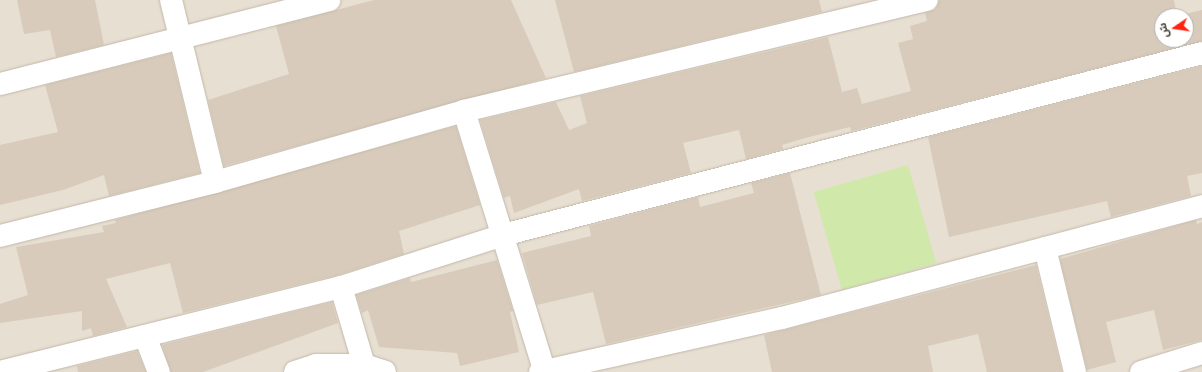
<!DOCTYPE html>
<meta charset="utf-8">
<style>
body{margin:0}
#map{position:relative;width:1202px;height:372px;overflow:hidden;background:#f2ede3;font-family:Cabin,"Noto Sans Arabic",sans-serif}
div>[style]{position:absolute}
.residential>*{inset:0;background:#e7dfd1}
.green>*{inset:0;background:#d0e9aa;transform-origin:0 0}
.building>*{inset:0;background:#d8cbbb}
.roads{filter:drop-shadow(0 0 1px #c1b7a9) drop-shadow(0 0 1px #c1b7a9)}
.street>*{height:22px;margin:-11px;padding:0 11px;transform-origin:11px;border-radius:11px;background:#fff}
span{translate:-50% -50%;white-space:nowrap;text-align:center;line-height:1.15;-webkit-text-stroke:3px #fff;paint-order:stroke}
.north{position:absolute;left:1154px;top:8px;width:40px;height:40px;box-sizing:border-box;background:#fff;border:1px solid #b4b1ad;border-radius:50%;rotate:257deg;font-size:11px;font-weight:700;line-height:16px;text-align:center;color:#443d33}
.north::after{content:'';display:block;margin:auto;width:14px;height:18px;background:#ff240e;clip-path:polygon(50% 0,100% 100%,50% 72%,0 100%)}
</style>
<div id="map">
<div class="residential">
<div style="clip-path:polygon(evenodd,0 0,1202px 0,1202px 372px,0 372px,0 0,1162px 16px,1186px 16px,1186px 40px,1162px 40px,1162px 16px)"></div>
</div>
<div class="green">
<div style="left:908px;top:165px;width:102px;height:98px;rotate:74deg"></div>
</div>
<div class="building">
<div style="clip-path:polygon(17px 0,95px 0,104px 45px,56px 57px,50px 30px,24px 34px)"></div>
<div style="clip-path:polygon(374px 0,511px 0,546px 78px,224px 166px,208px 100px,289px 74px,276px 26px)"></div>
<div style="clip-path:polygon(555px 0,819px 0,822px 12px,574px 72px)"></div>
<div style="clip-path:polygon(evenodd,939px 0,1174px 0,1177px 16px,1202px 10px,1202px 41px,851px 131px,850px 127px,805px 138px,782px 145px,783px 149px,746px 159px,739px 130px,683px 143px,691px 173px,582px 201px,579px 189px,514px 213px,510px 196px,504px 198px,480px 120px,556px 102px,569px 130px,587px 123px,580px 96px,828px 37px,842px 92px,857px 88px,862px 104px,911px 91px,898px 43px,913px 39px,910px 26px,927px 21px,925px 13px,936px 9px,939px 0,1162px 16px,1186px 16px,1186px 40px,1162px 40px,1162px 16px)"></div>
<div style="clip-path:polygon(171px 53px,200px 173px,109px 196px,104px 175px,63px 190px,0 205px,0 145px,58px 132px,45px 85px)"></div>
<div style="clip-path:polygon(1202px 66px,1202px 173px,1187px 176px,1191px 196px,1111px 217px,1107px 201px,949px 237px,928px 137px)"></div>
<div style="clip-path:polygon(456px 126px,480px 205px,399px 231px,404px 254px,338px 275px,183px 313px,170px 263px,106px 279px,127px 327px,93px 336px,91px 328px,82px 331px,82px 311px,0 323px,0 304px,28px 295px,16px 247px,104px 232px,102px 226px,116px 223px,115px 220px)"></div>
<div style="clip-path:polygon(790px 173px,821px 295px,606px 344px,593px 292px,537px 305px,522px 253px,591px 236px,589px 226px,698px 197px,700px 207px,754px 193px,751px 183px)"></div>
<div style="clip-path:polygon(1196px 220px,1197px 224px,1202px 222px,1202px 340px,1163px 350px,1154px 310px,1106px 322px,1116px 362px,1087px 370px,1060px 259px)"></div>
<div style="clip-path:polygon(497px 260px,513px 311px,510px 312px,519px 352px,460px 366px,457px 353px,379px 347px,368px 310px,362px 313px,356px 295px,410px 278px,411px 282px)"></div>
<div style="clip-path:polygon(1036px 265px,1062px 372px,987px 372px,978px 334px,928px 346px,933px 372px,772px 372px,764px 335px)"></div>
<div style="clip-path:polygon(332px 302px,338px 323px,203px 372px,171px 372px,162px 345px)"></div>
<div style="clip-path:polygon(137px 351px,146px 372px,78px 372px,77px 366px)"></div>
</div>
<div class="roads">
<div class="street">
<div style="left:171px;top:0;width:187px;rotate:76.4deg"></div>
<div style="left:0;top:84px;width:340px;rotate:-14.3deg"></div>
<div style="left:464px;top:111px;width:273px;rotate:72.8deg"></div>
<div style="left:0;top:236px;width:222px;rotate:-14.1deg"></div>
<div style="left:215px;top:182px;width:259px;rotate:-15.9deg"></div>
<div style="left:464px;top:111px;width:476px;rotate:-13.5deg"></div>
<div style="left:1045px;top:248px;width:128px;rotate:76.4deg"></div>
<div style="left:341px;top:287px;width:89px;rotate:73.6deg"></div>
<div style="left:145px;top:336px;width:39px;rotate:69deg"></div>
<div style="left:0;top:372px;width:351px;rotate:-14deg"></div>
<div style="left:341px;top:287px;width:170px;rotate:-17.8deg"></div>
<div style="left:503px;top:235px;width:722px;rotate:-14.59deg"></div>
<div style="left:295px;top:372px;width:22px;rotate:-18deg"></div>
<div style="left:316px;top:365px;width:48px"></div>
<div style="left:364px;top:365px;width:22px;rotate:18deg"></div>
<div style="left:540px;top:372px;width:248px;rotate:-12.6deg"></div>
<div style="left:782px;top:318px;width:435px;rotate:-14.9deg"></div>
<div style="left:1141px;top:372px;width:64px;rotate:-17.3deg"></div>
</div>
</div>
<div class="north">ش</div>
</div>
